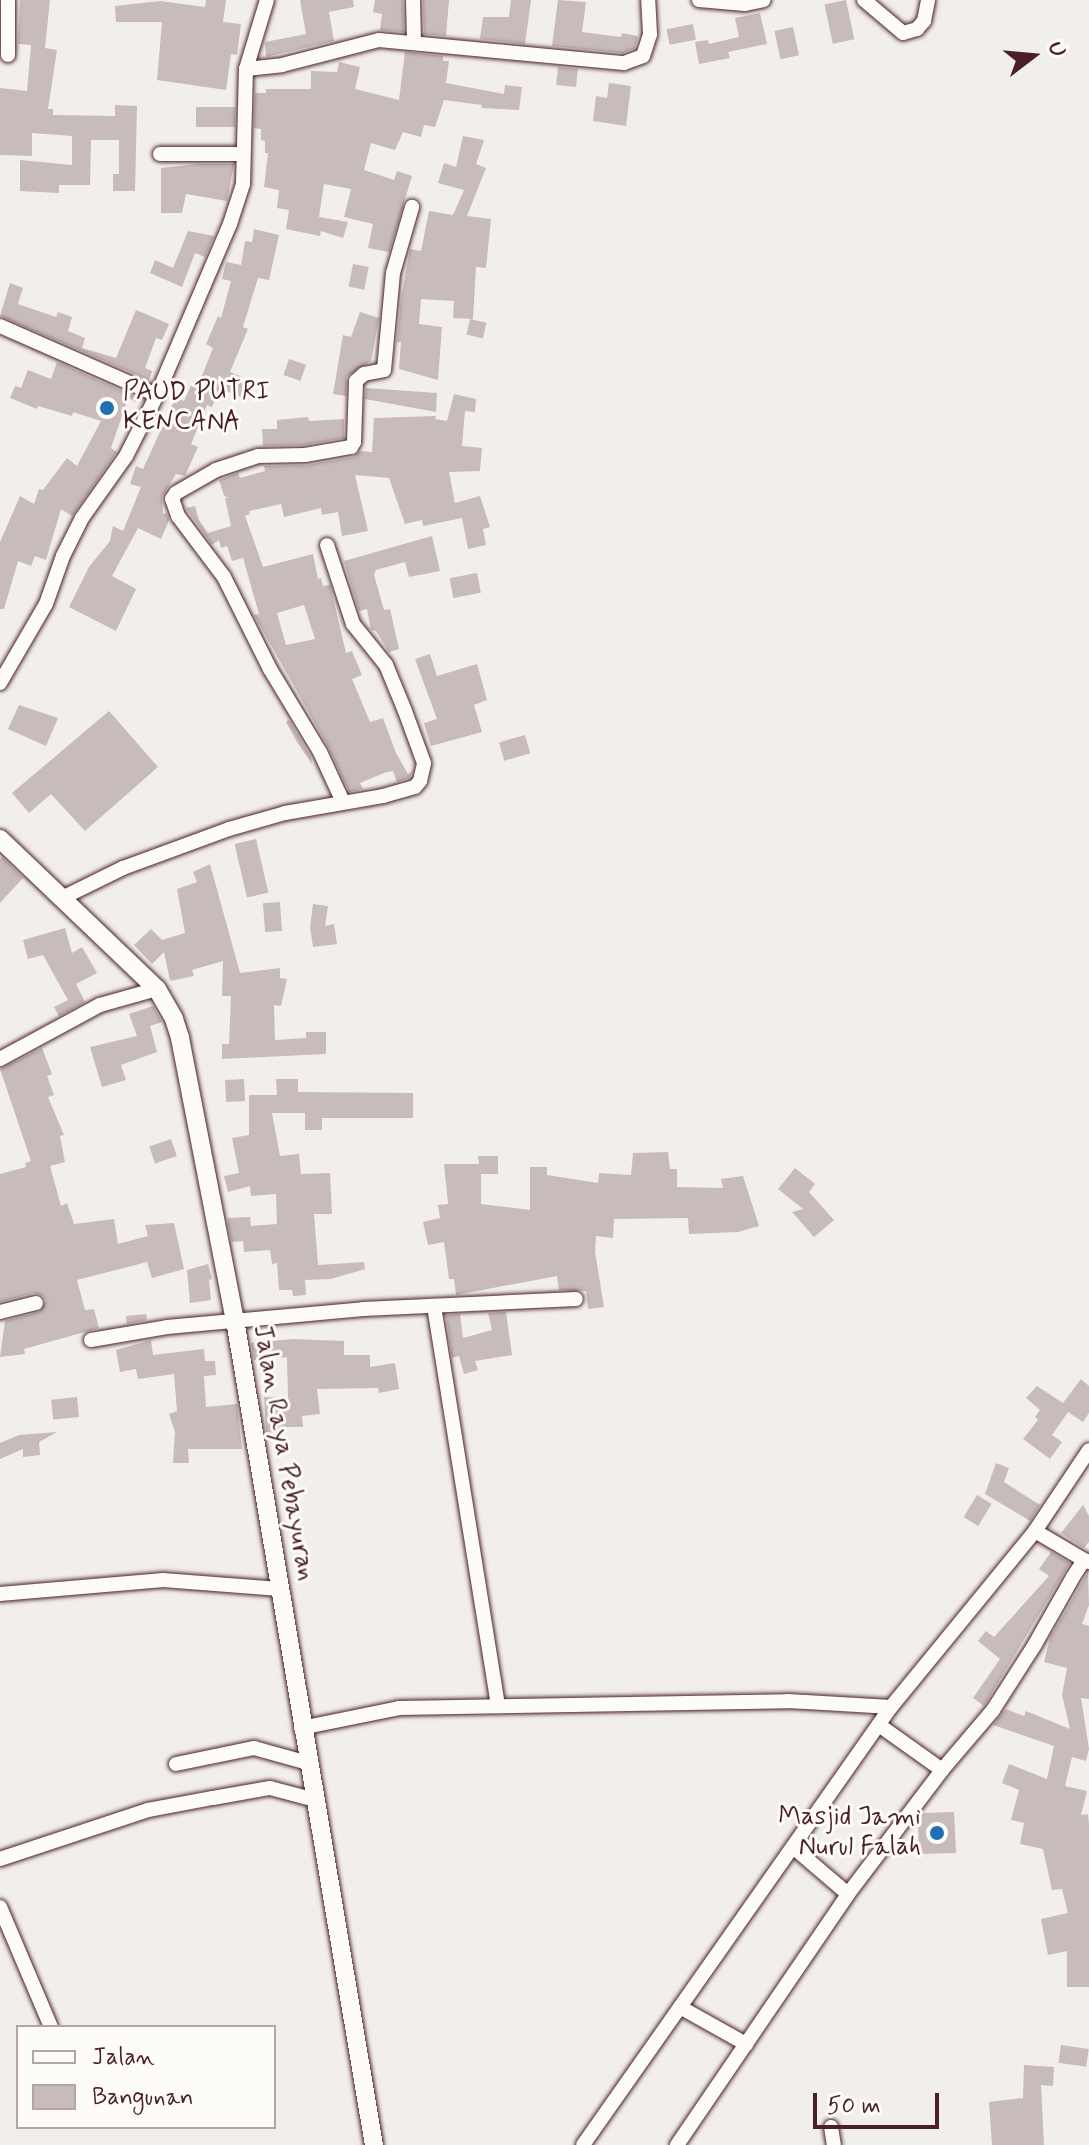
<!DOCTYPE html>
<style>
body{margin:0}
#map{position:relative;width:1089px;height:2145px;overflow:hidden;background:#f2efeb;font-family:Mynerve,sans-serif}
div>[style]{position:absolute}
.building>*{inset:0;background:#c8bbbb;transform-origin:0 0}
.roads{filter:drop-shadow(0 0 2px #4a1f2b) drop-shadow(0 0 2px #4a1f2b)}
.minor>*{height:14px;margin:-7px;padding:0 7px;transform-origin:7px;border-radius:7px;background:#fdfcf7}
.secondary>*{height:18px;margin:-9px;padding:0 9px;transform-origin:9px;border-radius:9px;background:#fdfcf7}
.dots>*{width:22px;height:22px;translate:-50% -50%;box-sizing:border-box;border:4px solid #fdfcf7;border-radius:50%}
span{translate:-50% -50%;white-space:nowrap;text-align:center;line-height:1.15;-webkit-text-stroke:6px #fdfcf7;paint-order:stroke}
.poi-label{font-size:26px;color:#4a1f2b}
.left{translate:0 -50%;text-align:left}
.right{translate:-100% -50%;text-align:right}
.street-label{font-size:26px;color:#4a1f2b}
.legend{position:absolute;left:16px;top:2025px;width:260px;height:104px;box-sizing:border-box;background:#fdfcf7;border:2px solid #b5a4a5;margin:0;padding:10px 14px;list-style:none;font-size:24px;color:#4a1f2b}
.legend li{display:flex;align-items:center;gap:16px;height:40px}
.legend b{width:40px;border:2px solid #b5a4a5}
.north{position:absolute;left:993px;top:16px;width:80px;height:80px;-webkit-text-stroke:6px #fdfcf7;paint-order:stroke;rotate:74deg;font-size:22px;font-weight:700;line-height:32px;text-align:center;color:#4a1f2b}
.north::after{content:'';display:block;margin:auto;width:28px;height:36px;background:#4a1f2b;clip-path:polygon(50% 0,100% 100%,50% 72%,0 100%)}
.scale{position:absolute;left:813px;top:2093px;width:126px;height:36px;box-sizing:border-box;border:4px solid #4a1f2b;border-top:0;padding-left:10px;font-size:24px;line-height:28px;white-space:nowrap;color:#4a1f2b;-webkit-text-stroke:6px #fdfcf7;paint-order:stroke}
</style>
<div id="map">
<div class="building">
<div style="clip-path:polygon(20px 0,50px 0,45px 48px,57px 50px,48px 109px,53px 109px,53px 115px,115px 116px,115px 105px,137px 106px,135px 191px,113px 191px,113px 174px,119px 174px,119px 140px,91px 140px,90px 185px,59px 185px,59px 193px,20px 191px,20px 160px,72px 165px,72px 136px,32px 133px,32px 156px,0 155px,0 88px,27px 91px,31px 45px,18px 44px)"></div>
<div style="clip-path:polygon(206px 0,226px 0,223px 22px,241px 24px,237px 55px,231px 54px,226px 90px,157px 80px,162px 22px,116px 22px,115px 6px,160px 1px,205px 7px)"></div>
<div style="clip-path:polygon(300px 0,353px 0,354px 7px,329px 12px,334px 41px,266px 57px,265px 42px,306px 34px)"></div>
<div style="clip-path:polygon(375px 0,403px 0,404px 32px,380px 30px,382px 14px,373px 12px)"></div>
<div style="clip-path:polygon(423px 0,449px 0,446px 36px,424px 34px)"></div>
<div style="clip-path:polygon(511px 0,531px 0,525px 44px,480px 39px,483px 17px,509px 17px)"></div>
<div style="clip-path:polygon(558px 0,586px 2px,582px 32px,621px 37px,622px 33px,638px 36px,635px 48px,623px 53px,552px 46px)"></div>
<div style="left:846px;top:0;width:40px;height:22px;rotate:78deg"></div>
<div style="clip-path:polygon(760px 13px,767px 44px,728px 52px,730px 58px,699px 64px,695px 42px,708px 40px,709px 44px,739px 37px,735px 18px)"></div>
<div style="left:693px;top:24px;width:16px;height:27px;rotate:79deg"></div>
<div style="left:793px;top:27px;width:29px;height:19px;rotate:78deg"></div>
<div style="clip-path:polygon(405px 52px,443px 56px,443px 61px,449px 61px,446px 83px,504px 94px,505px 85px,522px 87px,519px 110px,481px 108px,482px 105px,444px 100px,435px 127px,424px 125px,421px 137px,403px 132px,395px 150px,371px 143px,364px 170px,394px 180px,397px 171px,412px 176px,389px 252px,368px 248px,373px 224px,344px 217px,351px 189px,324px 184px,319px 217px,348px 222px,343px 238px,321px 231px,320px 236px,286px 229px,289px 210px,277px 208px,279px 190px,264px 187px,268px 153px,265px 153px,265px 141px,261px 140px,261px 129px,254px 128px,255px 93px,266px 93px,266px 89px,311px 89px,311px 71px,337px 72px,339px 62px,360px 67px,355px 89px,399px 100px)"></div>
<div style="left:558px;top:67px;width:20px;height:18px;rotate:6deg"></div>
<div style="clip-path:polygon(609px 83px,631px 86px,626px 126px,593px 121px,596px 96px,607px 98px)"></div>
<div style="left:196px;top:107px;width:39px;height:20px"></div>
<div style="clip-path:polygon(463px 136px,484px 140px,476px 164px,486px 168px,467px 216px,491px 219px,486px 268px,476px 267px,473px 319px,453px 318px,454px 301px,421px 299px,419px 324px,442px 327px,438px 380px,399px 369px,401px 342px,397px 342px,401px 299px,410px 249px,421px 251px,429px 211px,453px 215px,464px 190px,438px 183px,444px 163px,456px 167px)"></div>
<div style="clip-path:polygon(197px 164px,234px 164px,227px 201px,186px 194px,182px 213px,161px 213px,161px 168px)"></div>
<div style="clip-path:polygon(254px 229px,279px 235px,269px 280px,258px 278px,243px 327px,248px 329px,230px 372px,252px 381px,245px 399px,220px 388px,212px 407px,207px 405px,191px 444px,198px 447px,185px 476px,176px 474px,162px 497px,163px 514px,166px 513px,169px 520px,161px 539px,138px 528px,112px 576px,136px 589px,116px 631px,69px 607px,89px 567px,110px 541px,113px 526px,123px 531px,141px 487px,130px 484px,136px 466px,143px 469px,176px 397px,184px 401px,193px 381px,199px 383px,213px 348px,206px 344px,218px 316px,221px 318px,231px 281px,222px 279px,226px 262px,241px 265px,245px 241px,252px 242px)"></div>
<div style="clip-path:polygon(188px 231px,214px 236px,205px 257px,195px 253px,182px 287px,150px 273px,155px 260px,173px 268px)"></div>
<div style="left:353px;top:264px;width:16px;height:23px;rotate:11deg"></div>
<div style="clip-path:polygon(10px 283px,23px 288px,18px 304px,56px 317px,58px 312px,72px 317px,68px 331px,85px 338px,82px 348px,116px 358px,136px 310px,169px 324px,162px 340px,156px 338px,145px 368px,152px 371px,149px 380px,0 316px)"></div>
<div style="clip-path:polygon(360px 312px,379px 318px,371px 361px,347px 376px,346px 396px,333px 394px,343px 335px,351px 337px)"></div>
<div style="left:470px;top:319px;width:17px;height:16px;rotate:13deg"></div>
<div style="left:289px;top:359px;width:18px;height:17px;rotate:19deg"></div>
<div style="clip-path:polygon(57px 362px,138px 398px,136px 402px,128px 398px,111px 448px,117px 452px,72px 516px,61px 509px,46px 560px,35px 556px,31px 566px,18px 561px,4px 609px,0 609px,0 542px,20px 496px,34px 504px,39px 489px,43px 490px,67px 458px,77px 466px,101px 421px,73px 412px,72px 416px,38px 406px,37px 409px,10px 398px,15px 386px,21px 388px,28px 370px,51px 379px)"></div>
<div style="clip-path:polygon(366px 388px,437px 393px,436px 412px,365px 399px)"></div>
<div style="clip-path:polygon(evenodd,454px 394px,476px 399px,475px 412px,465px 411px,462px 446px,482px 448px,480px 471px,449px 472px,455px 503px,480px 496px,490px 527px,483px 529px,486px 545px,468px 549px,462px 518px,423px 526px,422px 520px,405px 524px,389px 478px,355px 475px,368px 531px,342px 536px,338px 512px,322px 515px,321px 508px,284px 517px,281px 504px,249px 511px,250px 514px,245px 516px,263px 567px,313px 554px,318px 579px,321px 578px,323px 586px,330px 585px,346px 653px,352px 651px,362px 675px,352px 679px,370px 722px,383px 718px,396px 753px,408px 774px,412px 772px,409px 778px,397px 782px,393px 771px,384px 773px,360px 783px,363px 789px,349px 792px,329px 748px,254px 615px,259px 614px,243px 558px,232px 561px,227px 546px,221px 548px,219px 540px,212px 545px,186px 508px,195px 506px,199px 520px,208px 533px,231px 526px,225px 498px,229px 498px,224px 496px,219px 480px,238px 473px,240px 478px,265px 471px,264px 466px,307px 465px,353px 457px,360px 451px,372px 452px,374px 418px,436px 416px,435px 419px,447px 421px,454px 394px,304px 605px,315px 639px,286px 645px,277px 613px,304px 605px)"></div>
<div style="clip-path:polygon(308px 417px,309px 421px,344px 419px,344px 438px,304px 445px,263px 446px,262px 429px,277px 429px,277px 420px)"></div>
<div style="clip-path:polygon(432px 536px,440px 571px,409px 577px,405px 562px,376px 570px,374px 575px,384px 610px,390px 609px,399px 649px,389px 652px,376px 631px,371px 630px,367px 609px,359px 611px,344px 561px)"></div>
<div style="left:477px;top:573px;width:20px;height:28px;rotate:79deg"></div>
<div style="clip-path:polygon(430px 654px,437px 676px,477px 664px,487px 700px,474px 705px,482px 732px,431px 746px,424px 723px,437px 719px,415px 659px)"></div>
<div style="clip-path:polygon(19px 705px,58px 718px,46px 746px,8px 729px)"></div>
<div style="clip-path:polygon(109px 711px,158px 767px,85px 831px,51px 794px,29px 813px,12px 793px)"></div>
<div style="clip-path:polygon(289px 720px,311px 757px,312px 764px,297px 742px,286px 722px)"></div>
<div style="left:525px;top:735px;width:19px;height:27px;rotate:74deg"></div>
<div style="left:256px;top:839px;width:55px;height:22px;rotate:77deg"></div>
<div style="clip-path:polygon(2px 857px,23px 878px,0 903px,0 859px)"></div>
<div style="clip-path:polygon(210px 864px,240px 973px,280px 968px,280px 978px,287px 979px,281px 1006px,274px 1005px,275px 1040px,306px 1038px,306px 1032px,326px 1032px,326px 1054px,222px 1059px,222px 1044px,229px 1044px,231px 996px,222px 996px,223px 961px,192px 970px,194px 976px,170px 981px,164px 952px,152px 964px,134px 945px,151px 929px,162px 940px,185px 933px,177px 889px,197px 882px,193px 872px)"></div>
<div style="left:280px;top:902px;width:29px;height:17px;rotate:86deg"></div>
<div style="clip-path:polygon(313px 904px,328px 906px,325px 926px,334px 924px,337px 944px,313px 947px,310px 927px)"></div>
<div style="clip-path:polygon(65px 928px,72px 953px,82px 947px,97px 973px,76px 984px,85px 1002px,59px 1016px,54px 1007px,68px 1000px,43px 955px,28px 959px,23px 940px)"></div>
<div style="clip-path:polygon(153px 1006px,162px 1022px,150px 1026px,157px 1052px,121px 1065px,126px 1080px,102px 1087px,90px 1047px,137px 1036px,129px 1014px)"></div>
<div style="clip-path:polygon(42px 1048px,52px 1074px,47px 1076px,54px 1095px,48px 1097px,64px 1135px,60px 1136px,65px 1162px,50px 1166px,61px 1206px,67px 1203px,74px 1224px,114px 1219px,118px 1244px,148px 1236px,145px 1225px,174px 1223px,184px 1269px,152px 1278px,147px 1262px,77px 1280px,85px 1310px,94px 1309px,99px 1328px,24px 1349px,25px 1354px,0 1357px,5px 1321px,39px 1312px,46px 1301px,43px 1296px,34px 1293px,0 1302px,0 1174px,26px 1167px,25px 1163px,31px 1161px,0 1069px)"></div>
<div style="left:244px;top:1079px;width:22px;height:19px;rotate:87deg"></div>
<div style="clip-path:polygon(276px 1079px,298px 1079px,298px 1092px,413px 1093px,413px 1118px,322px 1118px,322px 1130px,305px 1130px,305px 1113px,272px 1113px,280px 1156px,299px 1154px,301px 1174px,330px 1173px,332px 1214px,314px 1214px,318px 1265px,364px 1262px,365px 1269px,331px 1279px,305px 1280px,306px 1295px,293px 1296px,292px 1290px,279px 1290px,277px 1263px,272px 1264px,270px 1250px,244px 1252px,243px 1241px,232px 1242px,228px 1224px,228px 1218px,250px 1217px,251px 1226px,277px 1224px,276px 1194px,251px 1196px,250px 1186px,228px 1192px,224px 1176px,239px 1173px,232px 1138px,249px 1135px,249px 1095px,277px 1095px)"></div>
<div style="left:171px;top:1139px;width:18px;height:23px;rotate:71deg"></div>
<div style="clip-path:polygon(668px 1152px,670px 1169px,677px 1169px,677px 1187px,723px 1188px,721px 1179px,743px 1176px,759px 1226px,738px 1232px,689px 1234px,688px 1218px,614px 1219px,613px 1238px,596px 1236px,595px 1252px,604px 1307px,588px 1309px,586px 1291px,559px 1290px,557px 1276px,456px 1295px,454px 1279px,449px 1279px,444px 1242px,428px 1245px,423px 1222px,440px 1218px,438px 1205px,448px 1204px,444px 1164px,479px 1164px,478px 1156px,498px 1156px,498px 1174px,481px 1174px,481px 1204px,530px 1210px,530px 1167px,547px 1167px,547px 1175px,598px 1183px,599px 1173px,631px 1175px,633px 1153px)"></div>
<div style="clip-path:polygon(795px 1168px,815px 1184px,809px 1192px,834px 1220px,814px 1237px,792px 1212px,803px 1209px,778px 1189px)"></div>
<div style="clip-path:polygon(208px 1264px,212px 1279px,209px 1280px,211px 1300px,190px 1303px,187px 1270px)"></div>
<div style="clip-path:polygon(506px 1312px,512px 1355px,475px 1361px,478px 1370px,464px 1374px,459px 1356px,452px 1358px,446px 1315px,460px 1314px,463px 1338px,492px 1330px,488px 1313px)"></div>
<div style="clip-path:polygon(146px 1314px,147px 1320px,127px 1324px,126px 1316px)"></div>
<div style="clip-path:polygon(293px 1339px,344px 1341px,344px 1355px,370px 1355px,370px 1367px,395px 1363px,399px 1389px,379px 1393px,378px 1388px,317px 1389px,320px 1414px,302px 1416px,303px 1427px,279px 1427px,278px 1433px,266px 1432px,264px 1397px,288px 1398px,287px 1357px,254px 1360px,251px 1343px)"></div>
<div style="clip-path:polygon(151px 1340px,153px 1355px,204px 1349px,205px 1361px,215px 1361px,216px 1375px,204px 1376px,206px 1407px,237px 1404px,242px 1449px,188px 1449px,189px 1463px,173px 1463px,175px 1432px,169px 1414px,177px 1411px,174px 1374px,138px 1379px,136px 1369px,120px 1372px,116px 1350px)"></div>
<div style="clip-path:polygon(1081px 1379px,1089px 1386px,1089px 1413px,1083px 1422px,1068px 1412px,1052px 1435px,1062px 1442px,1050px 1459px,1023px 1439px,1038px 1420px,1035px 1417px,1040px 1410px,1026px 1398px,1037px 1386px,1063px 1403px)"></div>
<div style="left:77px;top:1397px;width:20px;height:26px;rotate:84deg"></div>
<div style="clip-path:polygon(57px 1432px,39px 1442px,40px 1455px,23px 1457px,23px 1449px,0 1459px,0 1443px,19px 1435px)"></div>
<div style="clip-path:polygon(996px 1463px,1009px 1468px,1004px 1482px,1040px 1505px,1030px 1521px,985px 1494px)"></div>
<div style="left:977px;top:1495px;width:17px;height:26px;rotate:31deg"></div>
<div style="clip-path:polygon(1083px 1505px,1089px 1516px,1089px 1542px,1084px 1548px,1061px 1533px)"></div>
<div style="clip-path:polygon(1051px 1552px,1070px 1563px,984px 1706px,973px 1698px,1000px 1659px,978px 1641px,986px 1631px,994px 1637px,1049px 1576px,1039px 1569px)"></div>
<div style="clip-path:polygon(1088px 1572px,1089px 1605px,1082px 1624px,1089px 1626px,1089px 1699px,1081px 1698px,1089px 1749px,1086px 1761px,1072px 1757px,1065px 1786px,1087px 1791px,1081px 1815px,1088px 1814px,1089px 1824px,1089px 1987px,1067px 1987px,1067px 1951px,1048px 1955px,1041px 1919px,1068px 1913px,1062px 1889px,1052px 1890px,1043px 1849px,1020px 1844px,1024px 1823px,1011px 1820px,1019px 1790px,1002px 1783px,1009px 1764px,1047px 1779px,1054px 1746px,993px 1725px,1006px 1709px,1024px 1716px,1026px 1711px,1070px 1729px,1062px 1695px,1067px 1668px,1044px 1662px,1050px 1638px)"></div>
<div style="clip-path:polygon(954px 1812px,956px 1853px,919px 1854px,918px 1818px,922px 1813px)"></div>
<div style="left:1061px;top:2045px;width:28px;height:18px;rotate:8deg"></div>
<div style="clip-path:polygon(1024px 2065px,1054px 2067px,1053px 2086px,1041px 2085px,1044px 2145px,992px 2145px,989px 2102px,1023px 2098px)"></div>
</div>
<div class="roads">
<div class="minor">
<div style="left:413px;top:0;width:41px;rotate:88.6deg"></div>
<div style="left:699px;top:0;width:46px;rotate:5deg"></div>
<div style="left:745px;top:4px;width:19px;rotate:-12deg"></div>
<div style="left:864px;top:0;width:51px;rotate:40.2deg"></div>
<div style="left:903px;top:33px;width:15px;rotate:-16deg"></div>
<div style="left:917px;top:29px;width:11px;rotate:-49deg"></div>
<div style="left:924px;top:21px;width:21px;rotate:-79deg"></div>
<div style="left:8px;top:55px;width:55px;rotate:-90deg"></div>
<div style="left:246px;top:69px;width:36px;rotate:-6deg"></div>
<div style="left:282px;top:65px;width:100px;rotate:-14.5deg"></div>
<div style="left:379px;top:40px;width:246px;rotate:5.4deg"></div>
<div style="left:624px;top:63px;width:20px;rotate:-20deg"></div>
<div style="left:643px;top:56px;width:23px;rotate:-72deg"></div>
<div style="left:650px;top:34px;width:34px;rotate:-93deg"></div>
<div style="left:160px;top:154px;width:83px"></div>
<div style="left:0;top:326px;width:171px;rotate:23.7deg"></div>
<div style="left:0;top:683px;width:91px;rotate:-59.8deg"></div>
<div style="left:46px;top:604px;width:51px;rotate:-70.5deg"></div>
<div style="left:63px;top:556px;width:42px;rotate:-63.4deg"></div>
<div style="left:82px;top:518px;width:76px;rotate:-54.6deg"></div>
<div style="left:126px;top:456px;width:68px;rotate:-63.1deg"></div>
<div style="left:157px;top:395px;width:186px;rotate:-66.9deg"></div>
<div style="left:230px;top:224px;width:42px;rotate:-72deg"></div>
<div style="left:243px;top:184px;width:115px;rotate:-88.5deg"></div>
<div style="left:246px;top:69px;width:72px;rotate:-73.1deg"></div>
<div style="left:343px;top:802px;width:55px;rotate:-114.7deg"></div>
<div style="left:320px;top:752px;width:97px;rotate:-121.1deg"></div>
<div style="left:270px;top:669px;width:103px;rotate:-116.6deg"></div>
<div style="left:224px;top:577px;width:76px;rotate:-127deg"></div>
<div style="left:178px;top:516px;width:18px;rotate:-109deg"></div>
<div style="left:172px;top:499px;width:7px;rotate:-56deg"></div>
<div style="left:176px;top:493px;width:46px;rotate:-29.9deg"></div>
<div style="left:216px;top:470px;width:44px;rotate:-18.4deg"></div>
<div style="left:258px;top:456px;width:47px;rotate:-1.2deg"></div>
<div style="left:305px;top:455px;width:47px;rotate:-9.9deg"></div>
<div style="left:351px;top:447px;width:6px;rotate:-59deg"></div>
<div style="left:354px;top:442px;width:61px;rotate:-88.1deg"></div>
<div style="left:356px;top:381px;width:11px;rotate:-41deg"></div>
<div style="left:364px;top:374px;width:20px;rotate:-11deg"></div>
<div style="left:384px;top:370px;width:97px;rotate:-84.7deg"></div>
<div style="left:393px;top:273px;width:69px;rotate:-73.9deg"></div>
<div style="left:64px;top:897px;width:66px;rotate:-26.2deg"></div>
<div style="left:123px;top:868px;width:113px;rotate:-20.2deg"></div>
<div style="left:229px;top:829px;width:58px;rotate:-15.9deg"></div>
<div style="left:285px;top:813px;width:99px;rotate:-9.8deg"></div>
<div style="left:383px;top:796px;width:33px;rotate:-16deg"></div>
<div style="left:415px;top:787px;width:8px;rotate:-50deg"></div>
<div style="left:420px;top:781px;width:18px;rotate:-77deg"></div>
<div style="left:424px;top:763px;width:55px;rotate:-110.1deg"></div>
<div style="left:405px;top:711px;width:50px;rotate:-112.4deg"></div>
<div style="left:386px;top:665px;width:53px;rotate:-128.8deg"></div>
<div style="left:353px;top:624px;width:83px;rotate:-108.2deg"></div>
<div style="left:0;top:1059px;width:114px;rotate:-28.4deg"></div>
<div style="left:100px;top:1005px;width:59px;rotate:-15.7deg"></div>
<div style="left:434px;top:1306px;width:405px;rotate:80.9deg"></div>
<div style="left:0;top:1312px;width:37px;rotate:-14deg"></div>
<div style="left:91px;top:1340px;width:77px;rotate:-9.7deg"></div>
<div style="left:167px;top:1327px;width:197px;rotate:-5.2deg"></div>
<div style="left:363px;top:1309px;width:213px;rotate:-2.7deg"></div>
<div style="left:1035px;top:1531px;width:57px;rotate:30.6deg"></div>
<div style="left:0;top:1594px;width:164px;rotate:-4.9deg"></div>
<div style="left:163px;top:1580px;width:117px;rotate:4.4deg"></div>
<div style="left:879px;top:1725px;width:77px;rotate:35.5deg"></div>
<div style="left:301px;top:1728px;width:100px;rotate:-11.5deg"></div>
<div style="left:399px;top:1708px;width:389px;rotate:-1deg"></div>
<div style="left:788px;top:1701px;width:103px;rotate:3.3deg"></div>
<div style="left:176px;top:1764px;width:80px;rotate:-11.6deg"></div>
<div style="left:254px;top:1748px;width:56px;rotate:15.5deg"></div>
<div style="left:793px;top:1847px;width:72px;rotate:40.5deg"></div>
<div style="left:0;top:1859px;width:156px;rotate:-18.3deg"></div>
<div style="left:148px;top:1810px;width:66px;rotate:-10.5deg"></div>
<div style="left:213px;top:1798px;width:58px;rotate:-10deg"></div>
<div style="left:270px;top:1788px;width:47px;rotate:14.9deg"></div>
<div style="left:0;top:1907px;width:130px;rotate:67deg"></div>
<div style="left:680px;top:2007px;width:76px;rotate:29.3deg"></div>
<div style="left:831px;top:2127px;width:18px;rotate:81deg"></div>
<div style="left:583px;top:2145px;width:535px;rotate:-54.89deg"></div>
<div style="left:891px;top:1707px;width:227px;rotate:-50.7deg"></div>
<div style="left:1035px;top:1531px;width:97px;rotate:-56.3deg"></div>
<div style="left:677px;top:2145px;width:304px;rotate:-55.7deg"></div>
<div style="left:848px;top:1894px;width:156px;rotate:-52.8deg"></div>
<div style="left:942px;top:1770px;width:79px;rotate:-49.6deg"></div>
<div style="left:993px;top:1710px;width:76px;rotate:-57.4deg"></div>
<div style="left:1034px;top:1646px;width:79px;rotate:-60.5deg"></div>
<div style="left:1073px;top:1577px;width:20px;rotate:-57deg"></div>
<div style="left:1084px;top:1560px;width:5px;rotate:22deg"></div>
</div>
<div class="secondary">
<div style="left:0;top:839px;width:217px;rotate:43.7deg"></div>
<div style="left:157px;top:989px;width:34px;rotate:60deg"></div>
<div style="left:174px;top:1019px;width:20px;rotate:72deg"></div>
<div style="left:180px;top:1038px;width:287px;rotate:79deg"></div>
<div style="left:235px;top:1320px;width:837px;rotate:80.44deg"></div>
</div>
</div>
<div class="dots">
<div style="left:107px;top:408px;background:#1f6fb2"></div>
<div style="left:937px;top:1833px;background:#1f6fb2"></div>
</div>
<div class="poi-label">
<span class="left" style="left:123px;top:408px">PAUD PUTRI<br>KENCANA</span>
<span class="right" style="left:921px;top:1833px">Masjid Jami<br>Nurul Falah</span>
</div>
<div class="street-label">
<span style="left:283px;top:1453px;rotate:80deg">Jalan Raya Pebayuran</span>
</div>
<ul class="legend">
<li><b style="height:10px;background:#fdfcf7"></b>Jalan</li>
<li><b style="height:22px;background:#c8bbbb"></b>Bangunan</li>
</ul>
<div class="north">U</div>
<div class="scale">50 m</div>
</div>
